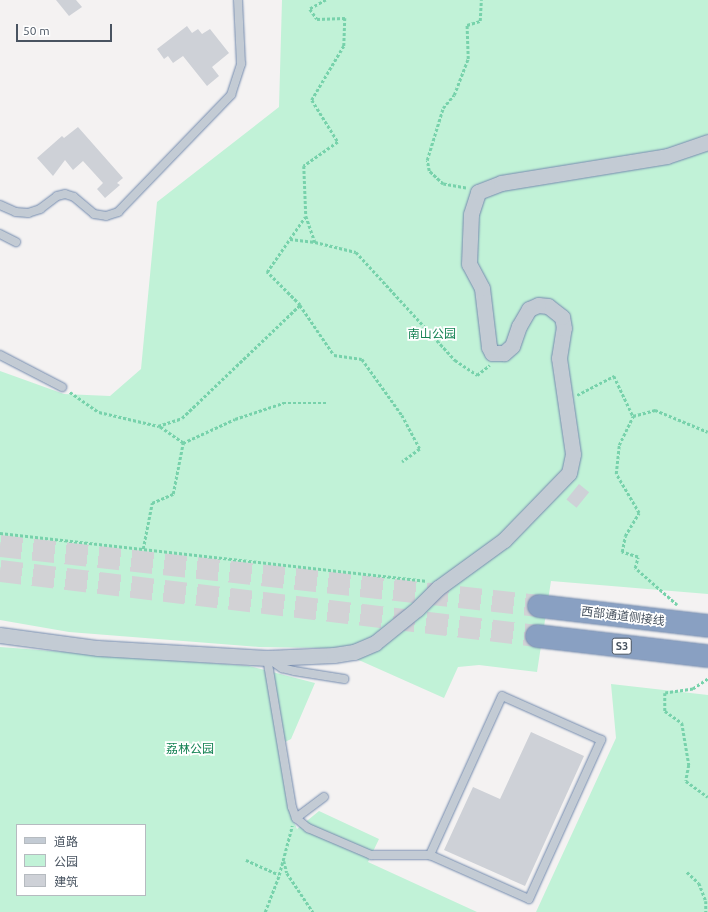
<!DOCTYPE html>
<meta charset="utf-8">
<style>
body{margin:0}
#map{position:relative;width:708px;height:912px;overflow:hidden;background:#f4f2f2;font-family:Ubuntu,"Noto Sans SC",sans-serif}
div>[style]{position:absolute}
.green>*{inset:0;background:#c1f2d7}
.building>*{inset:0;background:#ced1d7;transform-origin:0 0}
.highway-tunnel>*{height:22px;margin-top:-11px;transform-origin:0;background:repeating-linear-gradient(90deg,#d2d2d5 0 22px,transparent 0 33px)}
.path>*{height:2.5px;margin-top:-1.25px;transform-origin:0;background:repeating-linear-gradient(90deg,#77d2ab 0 3px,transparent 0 5px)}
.roads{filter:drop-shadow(0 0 1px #748bae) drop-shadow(0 0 1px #748bae)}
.lane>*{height:8px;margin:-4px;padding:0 4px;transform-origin:4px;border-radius:4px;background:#c3cbd4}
.street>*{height:15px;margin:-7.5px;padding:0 7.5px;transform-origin:7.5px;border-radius:7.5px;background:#c3cbd4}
.highway>*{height:22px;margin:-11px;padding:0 11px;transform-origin:11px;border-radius:11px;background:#89a0c2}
.bridges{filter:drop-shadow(0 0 1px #748bae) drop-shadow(0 0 1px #748bae)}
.highway-bridge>*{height:22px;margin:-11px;padding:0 11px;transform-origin:11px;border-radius:11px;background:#89a0c2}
span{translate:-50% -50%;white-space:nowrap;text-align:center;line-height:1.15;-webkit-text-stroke:3.5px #fff;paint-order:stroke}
.shield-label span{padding:1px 3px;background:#fff;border:1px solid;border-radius:3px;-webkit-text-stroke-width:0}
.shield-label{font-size:11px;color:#495461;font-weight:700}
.park-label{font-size:12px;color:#148253}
.street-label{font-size:12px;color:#495461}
.legend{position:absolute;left:16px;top:824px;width:130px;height:72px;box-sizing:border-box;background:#fff;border:1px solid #b6bbc0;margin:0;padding:5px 7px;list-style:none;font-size:12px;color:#495461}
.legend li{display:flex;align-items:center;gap:8px;height:20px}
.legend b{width:20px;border:1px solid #b6bbc0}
.scale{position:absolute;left:16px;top:24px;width:96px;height:18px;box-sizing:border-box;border:2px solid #495461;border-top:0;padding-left:5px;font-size:12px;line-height:14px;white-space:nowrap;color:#495461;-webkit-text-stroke:3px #fff;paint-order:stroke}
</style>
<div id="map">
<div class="green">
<div style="clip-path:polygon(282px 0,708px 0,708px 594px,551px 581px,537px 672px,479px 665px,458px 667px,444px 698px,361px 661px,323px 648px,259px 647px,69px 632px,0 620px,0 371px,64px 394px,110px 396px,141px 369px,157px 202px,279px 107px)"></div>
<div style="clip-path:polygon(evenodd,0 647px,249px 666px,315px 683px,291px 739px,279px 745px,288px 808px,297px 829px,319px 811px,379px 839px,368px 862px,477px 912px,0 912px,0 647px,17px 825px,145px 825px,145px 895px,17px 895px,17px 825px)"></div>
<div style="clip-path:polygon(611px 684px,708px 695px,708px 912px,536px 912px,616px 738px)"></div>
</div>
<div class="building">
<div style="clip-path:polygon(56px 0,76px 0,82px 7px,69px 16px)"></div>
<div style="clip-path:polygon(187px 26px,192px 33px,198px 29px,202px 34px,210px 29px,229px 53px,212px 67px,219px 76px,207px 86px,183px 56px,173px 63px,168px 56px,164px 59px,157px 49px)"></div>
<div style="clip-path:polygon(78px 127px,123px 178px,117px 183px,120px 185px,105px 198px,97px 189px,103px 183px,83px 161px,73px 170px,65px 160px,53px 176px,37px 158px,62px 136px,64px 138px)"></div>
<div style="left:579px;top:484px;width:13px;height:20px;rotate:39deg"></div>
<div style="clip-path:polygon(531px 732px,584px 756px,525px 886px,444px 850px,473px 787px,500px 799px)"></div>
</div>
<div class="highway-tunnel">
<div style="left:0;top:546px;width:542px;rotate:6.35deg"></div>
<div style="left:0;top:571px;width:541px;rotate:6.9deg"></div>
</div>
<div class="path">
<div style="left:326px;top:0;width:18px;rotate:151deg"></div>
<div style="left:310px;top:9px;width:12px;rotate:55deg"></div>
<div style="left:317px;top:19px;width:28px;rotate:-2deg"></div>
<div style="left:345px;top:18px;width:28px;rotate:92deg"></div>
<div style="left:344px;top:46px;width:63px;rotate:120.7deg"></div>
<div style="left:312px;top:100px;width:49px;rotate:58.2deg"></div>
<div style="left:338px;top:142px;width:42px;rotate:144.8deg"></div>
<div style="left:304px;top:166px;width:50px;rotate:87.7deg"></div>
<div style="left:306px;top:216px;width:28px;rotate:71deg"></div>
<div style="left:315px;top:242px;width:42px;rotate:13.7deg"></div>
<div style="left:356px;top:252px;width:147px;rotate:47.5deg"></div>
<div style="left:455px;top:360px;width:27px;rotate:34deg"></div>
<div style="left:477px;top:375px;width:16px;rotate:-38deg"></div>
<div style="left:466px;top:188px;width:23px;rotate:-170deg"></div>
<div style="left:443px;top:184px;width:19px;rotate:-137deg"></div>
<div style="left:429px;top:171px;width:11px;rotate:-100deg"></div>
<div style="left:427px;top:160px;width:54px;rotate:-72.9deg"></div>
<div style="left:443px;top:108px;width:17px;rotate:-50deg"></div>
<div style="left:454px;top:95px;width:39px;rotate:-69deg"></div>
<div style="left:468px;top:59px;width:34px;rotate:-92deg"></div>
<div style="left:467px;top:25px;width:14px;rotate:-17deg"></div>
<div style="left:480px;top:21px;width:21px;rotate:-87deg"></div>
<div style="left:290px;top:239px;width:25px;rotate:7deg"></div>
<div style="left:300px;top:305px;width:60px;rotate:55.8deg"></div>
<div style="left:334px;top:355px;width:28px;rotate:8deg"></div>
<div style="left:362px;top:359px;width:69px;rotate:54.5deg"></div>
<div style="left:402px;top:415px;width:38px;rotate:62deg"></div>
<div style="left:420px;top:449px;width:22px;rotate:144deg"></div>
<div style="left:70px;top:392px;width:35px;rotate:35deg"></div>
<div style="left:99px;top:412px;width:61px;rotate:13.3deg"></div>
<div style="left:158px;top:426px;width:25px;rotate:-18deg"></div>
<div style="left:182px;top:418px;width:163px;rotate:-43.8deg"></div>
<div style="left:300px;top:305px;width:47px;rotate:-135deg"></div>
<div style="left:267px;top:272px;width:67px;rotate:-55.4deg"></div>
<div style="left:577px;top:395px;width:42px;rotate:-27.2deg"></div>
<div style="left:614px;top:376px;width:44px;rotate:64.6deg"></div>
<div style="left:183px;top:443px;width:57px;rotate:-24.8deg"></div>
<div style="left:235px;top:419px;width:51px;rotate:-18.4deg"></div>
<div style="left:283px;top:403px;width:44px"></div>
<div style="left:0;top:533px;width:428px;rotate:6.4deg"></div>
<div style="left:143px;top:549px;width:47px;rotate:-78.9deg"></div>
<div style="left:152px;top:503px;width:23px;rotate:-23deg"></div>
<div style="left:173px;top:494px;width:52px;rotate:-78.9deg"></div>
<div style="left:183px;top:443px;width:29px;rotate:-145deg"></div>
<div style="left:677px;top:605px;width:56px;rotate:-138.6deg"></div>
<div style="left:635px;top:568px;width:11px;rotate:-75deg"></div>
<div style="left:638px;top:557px;width:17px;rotate:-163deg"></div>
<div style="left:622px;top:552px;width:16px;rotate:-79deg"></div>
<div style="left:625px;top:536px;width:27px;rotate:-59deg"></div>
<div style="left:639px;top:513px;width:45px;rotate:-120.5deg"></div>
<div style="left:616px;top:474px;width:29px;rotate:-84deg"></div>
<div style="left:619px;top:445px;width:32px;rotate:-64deg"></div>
<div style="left:633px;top:416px;width:23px;rotate:-15deg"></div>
<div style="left:655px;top:410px;width:57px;rotate:22.5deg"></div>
<div style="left:708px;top:679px;width:18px;rotate:146deg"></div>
<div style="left:693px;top:689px;width:28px;rotate:172deg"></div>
<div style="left:665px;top:693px;width:18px;rotate:90deg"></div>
<div style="left:665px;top:711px;width:21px;rotate:35deg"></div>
<div style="left:682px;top:723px;width:43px;rotate:80.5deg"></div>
<div style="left:689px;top:765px;width:16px;rotate:101deg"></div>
<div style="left:686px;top:781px;width:27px;rotate:36deg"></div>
<div style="left:246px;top:860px;width:36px;rotate:24deg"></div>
<div style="left:284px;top:861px;width:12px;rotate:76deg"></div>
<div style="left:287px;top:873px;width:47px;rotate:56.3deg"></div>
<div style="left:687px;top:872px;width:16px;rotate:43deg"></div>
<div style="left:699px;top:883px;width:19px;rotate:69deg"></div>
<div style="left:706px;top:901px;width:11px;rotate:90deg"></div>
<div style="left:265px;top:912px;width:40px;rotate:-69deg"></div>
<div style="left:279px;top:875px;width:51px;rotate:-75.1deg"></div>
</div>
<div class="roads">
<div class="lane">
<div style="left:0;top:205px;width:17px;rotate:24deg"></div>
<div style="left:16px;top:212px;width:12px;rotate:5deg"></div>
<div style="left:28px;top:213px;width:13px;rotate:-18deg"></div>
<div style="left:40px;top:209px;width:21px;rotate:-37deg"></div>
<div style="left:57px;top:196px;width:8px;rotate:-14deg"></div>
<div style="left:65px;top:194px;width:9px;rotate:18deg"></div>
<div style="left:74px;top:197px;width:26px;rotate:40deg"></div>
<div style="left:94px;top:214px;width:12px;rotate:9deg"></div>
<div style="left:106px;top:216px;width:13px;rotate:-18deg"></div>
<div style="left:118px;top:212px;width:163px;rotate:-46deg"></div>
<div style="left:231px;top:95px;width:33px;rotate:-72deg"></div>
<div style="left:241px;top:64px;width:64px;rotate:-92.7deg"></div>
<div style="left:0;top:234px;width:18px;rotate:27deg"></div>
<div style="left:0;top:355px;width:70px;rotate:27.3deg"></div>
<div style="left:267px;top:658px;width:151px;rotate:80.5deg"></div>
<div style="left:292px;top:807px;width:12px;rotate:70deg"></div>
<div style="left:296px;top:818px;width:16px;rotate:40deg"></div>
<div style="left:308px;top:828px;width:69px;rotate:23.2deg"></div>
<div style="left:371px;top:855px;width:59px"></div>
<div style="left:430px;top:855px;width:108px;rotate:24deg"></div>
<div style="left:529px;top:899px;width:175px;rotate:-65.6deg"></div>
<div style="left:601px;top:740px;width:108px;rotate:-156deg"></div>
<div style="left:502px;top:696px;width:175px;rotate:114.4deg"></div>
<div style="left:269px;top:659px;width:16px;rotate:35deg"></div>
<div style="left:282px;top:668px;width:12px;rotate:14deg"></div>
<div style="left:294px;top:671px;width:51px;rotate:9.1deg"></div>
<div style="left:296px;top:818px;width:35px;rotate:-37deg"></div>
</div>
<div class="street">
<div style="left:0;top:635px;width:99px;rotate:7.6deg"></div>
<div style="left:98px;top:648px;width:169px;rotate:3.4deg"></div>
<div style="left:267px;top:658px;width:67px;rotate:-2.6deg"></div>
<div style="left:334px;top:655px;width:20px;rotate:-9deg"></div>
<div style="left:354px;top:652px;width:23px;rotate:-23deg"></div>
<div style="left:375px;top:643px;width:54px;rotate:-39deg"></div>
<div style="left:417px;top:609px;width:30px;rotate:-45deg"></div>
<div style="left:438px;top:588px;width:82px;rotate:-36deg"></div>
<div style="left:504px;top:540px;width:93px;rotate:-45.9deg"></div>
<div style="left:569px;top:473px;width:19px;rotate:-78deg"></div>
<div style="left:573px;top:454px;width:97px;rotate:-98.3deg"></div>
<div style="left:559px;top:358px;width:30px;rotate:-81deg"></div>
<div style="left:564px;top:328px;width:11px;rotate:-100deg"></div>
<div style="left:562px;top:317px;width:18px;rotate:-142deg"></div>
<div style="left:548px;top:306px;width:10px;rotate:-174deg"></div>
<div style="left:538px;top:305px;width:10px;rotate:156deg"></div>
<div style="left:529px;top:309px;width:20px;rotate:120deg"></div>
<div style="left:519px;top:326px;width:21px;rotate:109deg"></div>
<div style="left:512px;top:346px;width:11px;rotate:139deg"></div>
<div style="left:504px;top:353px;width:12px;rotate:180deg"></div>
<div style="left:492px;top:353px;width:7px;rotate:-117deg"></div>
<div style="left:489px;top:347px;width:59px;rotate:-96.8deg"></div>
<div style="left:482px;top:288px;width:27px;rotate:-118deg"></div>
<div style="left:469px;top:264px;width:50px;rotate:-87.7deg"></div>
<div style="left:471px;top:214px;width:23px;rotate:-72deg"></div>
<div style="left:478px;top:192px;width:25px;rotate:-21deg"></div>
<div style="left:501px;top:183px;width:168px;rotate:-9.2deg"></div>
<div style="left:667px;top:156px;width:43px;rotate:-18.9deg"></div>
</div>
<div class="highway">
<div style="left:537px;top:636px;width:172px;rotate:6.7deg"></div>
</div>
</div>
<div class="bridges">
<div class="highway-bridge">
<div style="left:539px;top:606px;width:170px;rotate:6.7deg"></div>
</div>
</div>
<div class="shield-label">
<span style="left:622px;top:646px">S3</span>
</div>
<div class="park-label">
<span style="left:432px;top:334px">南山公园</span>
<span style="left:190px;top:749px">荔林公园</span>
</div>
<div class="street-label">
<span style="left:623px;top:616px;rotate:7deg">西部通道侧接线</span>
</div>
<ul class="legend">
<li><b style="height:5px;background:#c3cbd4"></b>道路</li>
<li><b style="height:11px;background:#c1f2d7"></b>公园</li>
<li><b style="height:11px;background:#ced1d7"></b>建筑</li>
</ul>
<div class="scale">50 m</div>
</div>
